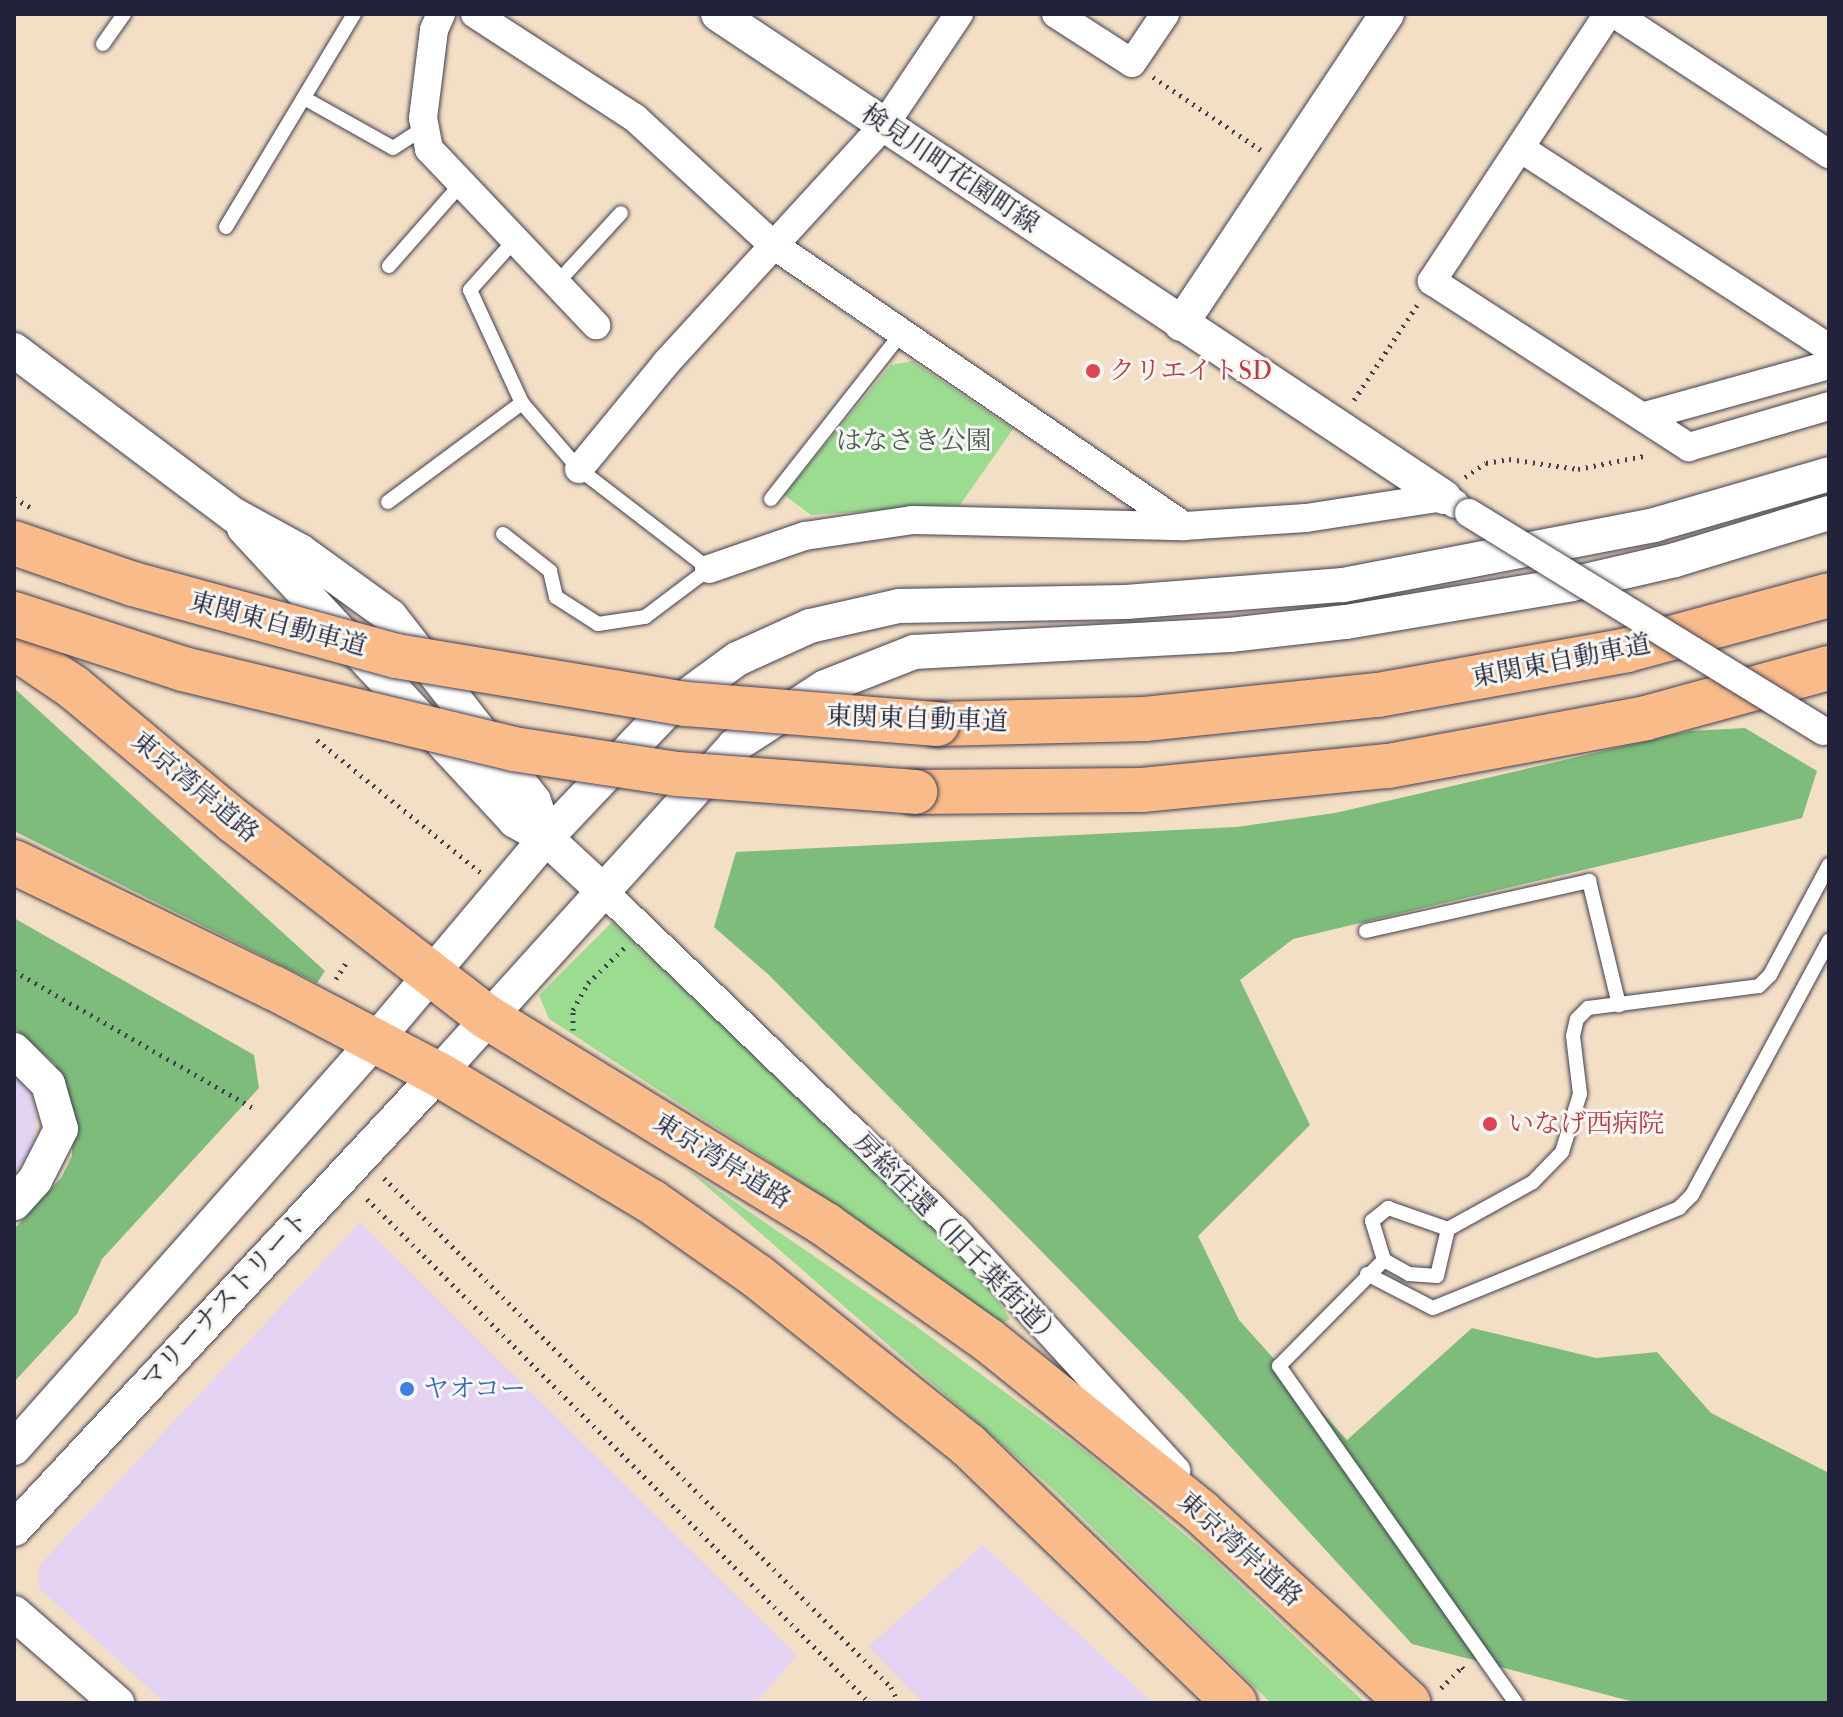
<!DOCTYPE html>
<meta charset="utf-8">
<style>
body{margin:0}
#map{position:relative;width:1843px;height:1717px;overflow:hidden;background:#f3dfc5;font-family:"IM FELL French Canon","Noto Serif JP",serif}
div>[style]{position:absolute}
.built>*{inset:0;background:#e4d3f2}
.green>*{inset:0;background:#9cdc91}
.forest>*{inset:0;background:#7dbc7b}
.path>*{height:5px;margin-top:-2.5px;transform-origin:0;background:repeating-linear-gradient(90deg,#413e50 0 2px,transparent 0 8px)}
.roads{filter:drop-shadow(0 0 2px #413e50) drop-shadow(0 0 2px #413e50)}
.service>*{height:14px;margin:-7px;padding:0 7px;transform-origin:7px;border-radius:7px;background:#fff}
.minor>*{height:28px;margin:-14px;padding:0 14px;transform-origin:14px;border-radius:14px;background:#fff}
.tertiary>*{height:34px;margin:-17px;padding:0 17px;transform-origin:17px;border-radius:17px;background:#fff}
.trunk>*{height:44px;margin:-22px;padding:0 22px;transform-origin:22px;border-radius:22px;background:#fabb8b}
.motorway>*{height:44px;margin:-22px;padding:0 22px;transform-origin:22px;border-radius:22px;background:#fabb8b}
.bridges{filter:drop-shadow(0 0 2px #413e50) drop-shadow(0 0 2px #413e50)}
.minor-bridge>*{height:28px;margin:-14px;padding:0 14px;transform-origin:14px;border-radius:14px;background:#fff}
.motorway-bridge>*{height:44px;margin:-22px;padding:0 22px;transform-origin:22px;border-radius:22px;background:#fabb8b}
.dots>*{width:22px;height:22px;translate:-50% -50%;box-sizing:border-box;border:4px solid #f6f6f2;border-radius:50%}
span{translate:-50% -50%;white-space:nowrap;text-align:center;line-height:1.15;-webkit-text-stroke:6px #f6f6f2;paint-order:stroke}
.street-label{font-size:26px;color:#22223b}
.health-label{font-size:26px;color:#be3a42}
.left{translate:0 -50%;text-align:left}
.park-label{font-size:26px;color:#475a55}
.shop-label{font-size:26px;color:#366cbe}
.frame{position:absolute;inset:0;border:16px solid #22223b;pointer-events:none}
</style>
<div id="map">
<div class="built">
<div style="clip-path:polygon(14px 1068px,30px 1088px,37px 1116px,33px 1147px,14px 1176px)"></div>
<div style="clip-path:polygon(360px 1222px,797px 1656px,755px 1703px,165px 1703px,39px 1588px,39px 1566px)"></div>
<div style="clip-path:polygon(983px 1545px,1153px 1703px,923px 1703px,868px 1647px)"></div>
</div>
<div class="green">
<div style="clip-path:polygon(912px 361px,1013px 429px,960px 505px,811px 515px,784px 495px,891px 365px)"></div>
<div style="clip-path:polygon(612px 922px,930px 1222px,984px 1280px,1010px 1319px,999px 1325px,814px 1191px,549px 1019px,539px 995px)"></div>
<div style="clip-path:polygon(687px 1169px,913px 1324px,1086px 1452px,1208px 1554px,1365px 1703px,1271px 1703px,1052px 1488px)"></div>
</div>
<div class="forest">
<div style="clip-path:polygon(14px 688px,325px 971px,317px 983px,14px 831px)"></div>
<div style="clip-path:polygon(1745px 728px,1817px 771px,1802px 818px,1293px 939px,1240px 980px,1310px 1125px,1198px 1236px,1239px 1320px,1347px 1440px,1472px 1328px,1596px 1358px,1657px 1352px,1711px 1413px,1829px 1473px,1829px 1703px,1638px 1703px,1412px 1644px,1184px 1396px,769px 975px,714px 927px,736px 852px,1236px 827px,1335px 813px,1690px 731px)"></div>
<div style="clip-path:polygon(14px 918px,254px 1055px,259px 1088px,102px 1259px,77px 1314px,14px 1382px,14px 1229px,61px 1178px,72px 1156px,73px 1114px,55px 1064px,14px 1028px)"></div>
</div>
<div class="path">
<div style="left:1153px;top:77px;width:130px;rotate:34.1deg"></div>
<div style="left:1354px;top:400px;width:114px;rotate:-56.4deg"></div>
<div style="left:1465px;top:477px;width:25px;rotate:-34deg"></div>
<div style="left:1486px;top:463px;width:23px;rotate:-10deg"></div>
<div style="left:1509px;top:459px;width:70px;rotate:8.2deg"></div>
<div style="left:1578px;top:469px;width:71px;rotate:-11.3deg"></div>
<div style="left:14px;top:498px;width:20px;rotate:30deg"></div>
<div style="left:317px;top:740px;width:210px;rotate:39deg"></div>
<div style="left:14px;top:971px;width:278px;rotate:29.8deg"></div>
<div style="left:336px;top:979px;width:19px;rotate:-58deg"></div>
<div style="left:573px;top:1030px;width:20px;rotate:-90deg"></div>
<div style="left:573px;top:1010px;width:31px;rotate:-61deg"></div>
<div style="left:588px;top:983px;width:52px;rotate:-44.2deg"></div>
<div style="left:384px;top:1178px;width:718px;rotate:45.11deg"></div>
<div style="left:891px;top:1687px;width:18px;rotate:63deg"></div>
<div style="left:367px;top:1199px;width:712px;rotate:45.06deg"></div>
<div style="left:1441px;top:1688px;width:30px;rotate:-45deg"></div>
<div style="left:1462px;top:1667px;width:4px;rotate:56deg"></div>
</div>
<div class="roads">
<div class="service">
<div style="left:103px;top:44px;width:37px;rotate:-55deg"></div>
<div style="left:304px;top:98px;width:102px;rotate:29.3deg"></div>
<div style="left:393px;top:148px;width:38px;rotate:-33deg"></div>
<div style="left:226px;top:227px;width:249px;rotate:-59deg"></div>
<div style="left:389px;top:266px;width:109px;rotate:-48.7deg"></div>
<div style="left:556px;top:284px;width:96px;rotate:-47.5deg"></div>
<div style="left:771px;top:499px;width:209px;rotate:-51.8deg"></div>
<div style="left:388px;top:502px;width:167px;rotate:-36.5deg"></div>
<div style="left:503px;top:534px;width:60px;rotate:38.2deg"></div>
<div style="left:550px;top:571px;width:27px;rotate:77deg"></div>
<div style="left:556px;top:597px;width:50px;rotate:32.7deg"></div>
<div style="left:598px;top:624px;width:48px;rotate:-8.5deg"></div>
<div style="left:645px;top:617px;width:80px;rotate:-36.9deg"></div>
<div style="left:709px;top:569px;width:164px;rotate:-142.4deg"></div>
<div style="left:579px;top:469px;width:87px;rotate:-130.8deg"></div>
<div style="left:522px;top:403px;width:124px;rotate:-114.7deg"></div>
<div style="left:470px;top:290px;width:64px;rotate:-48.1deg"></div>
<div style="left:1366px;top:931px;width:229px;rotate:-12.6deg"></div>
<div style="left:1589px;top:881px;width:128px;rotate:76.4deg"></div>
<div style="left:1388px;top:1208px;width:64px;rotate:19.3deg"></div>
<div style="left:1448px;top:1229px;width:48px;rotate:103.2deg"></div>
<div style="left:1437px;top:1276px;width:28px;rotate:-176deg"></div>
<div style="left:1409px;top:1274px;width:29px;rotate:-151deg"></div>
<div style="left:1384px;top:1260px;width:41px;rotate:-107.1deg"></div>
<div style="left:1372px;top:1221px;width:21px;rotate:-39deg"></div>
<div style="left:1448px;top:1229px;width:97px;rotate:-28.9deg"></div>
<div style="left:1533px;top:1182px;width:42px;rotate:-46deg"></div>
<div style="left:1562px;top:1152px;width:61px;rotate:-72.8deg"></div>
<div style="left:1580px;top:1094px;width:58px;rotate:-96.9deg"></div>
<div style="left:1573px;top:1036px;width:17px;rotate:-77deg"></div>
<div style="left:1577px;top:1019px;width:16px;rotate:-45deg"></div>
<div style="left:1588px;top:1008px;width:172px;rotate:-7.3deg"></div>
<div style="left:1759px;top:986px;width:16px;rotate:-45deg"></div>
<div style="left:1770px;top:975px;width:125px;rotate:-61.8deg"></div>
<div style="left:1384px;top:1260px;width:149px;rotate:134.7deg"></div>
<div style="left:1279px;top:1366px;width:412px;rotate:54.9deg"></div>
<div style="left:1367px;top:1274px;width:74px;rotate:27.3deg"></div>
<div style="left:1433px;top:1308px;width:266px;rotate:-22.1deg"></div>
<div style="left:1679px;top:1208px;width:18px;rotate:-45deg"></div>
<div style="left:1692px;top:1195px;width:289px;rotate:-61.7deg"></div>
</div>
<div class="minor">
<div style="left:441px;top:14px;width:17px;rotate:114deg"></div>
<div style="left:434px;top:30px;width:89px;rotate:97.1deg"></div>
<div style="left:423px;top:118px;width:32px;rotate:79deg"></div>
<div style="left:429px;top:149px;width:243px;rotate:46.5deg"></div>
<div style="left:475px;top:14px;width:191px;rotate:33deg"></div>
<div style="left:635px;top:118px;width:186px;rotate:42.6deg"></div>
<div style="left:772px;top:244px;width:499px;rotate:34.4deg"></div>
<div style="left:1056px;top:14px;width:90px;rotate:32.8deg"></div>
<div style="left:1132px;top:63px;width:59px;rotate:-56deg"></div>
<div style="left:1608px;top:14px;width:320px;rotate:123.4deg"></div>
<div style="left:1432px;top:281px;width:306px;rotate:32.9deg"></div>
<div style="left:1689px;top:447px;width:146px;rotate:-16.3deg"></div>
<div style="left:1615px;top:14px;width:256px;rotate:33.2deg"></div>
<div style="left:1520px;top:148px;width:368px;rotate:32.9deg"></div>
<div style="left:1645px;top:416px;width:191px;rotate:-15.5deg"></div>
<div style="left:579px;top:469px;width:137px;rotate:-50.6deg"></div>
<div style="left:666px;top:363px;width:324px;rotate:-47.5deg"></div>
<div style="left:885px;top:124px;width:133px;rotate:-56.1deg"></div>
<div style="left:709px;top:569px;width:102px;rotate:-19deg"></div>
<div style="left:805px;top:536px;width:108px;rotate:-8.5deg"></div>
<div style="left:912px;top:520px;width:272px;rotate:1.3deg"></div>
<div style="left:1184px;top:526px;width:122px;rotate:-3.8deg"></div>
<div style="left:1306px;top:518px;width:140px;rotate:-8.7deg"></div>
<div style="left:1444px;top:497px;width:13px;rotate:32deg"></div>
<div style="left:600px;top:888px;width:494px;rotate:43.9deg"></div>
<div style="left:956px;top:1230px;width:326px;rotate:47.5deg"></div>
</div>
<div class="tertiary">
<div style="left:718px;top:14px;width:872px;rotate:33.64deg"></div>
<div style="left:1181px;top:324px;width:372px;rotate:-56.4deg"></div>
<div style="left:14px;top:350px;width:275px;rotate:36.9deg"></div>
<div style="left:234px;top:515px;width:75px;rotate:28.6deg"></div>
<div style="left:300px;top:551px;width:111px;rotate:35.8deg"></div>
<div style="left:390px;top:616px;width:234px;rotate:52.1deg"></div>
<div style="left:534px;top:801px;width:39px;rotate:72deg"></div>
<div style="left:244px;top:528px;width:399px;rotate:47.2deg"></div>
<div style="left:515px;top:821px;width:35px;rotate:29deg"></div>
<div style="left:546px;top:838px;width:74px;rotate:42.8deg"></div>
<div style="left:14px;top:1050px;width:48px;rotate:45deg"></div>
<div style="left:48px;top:1084px;width:47px;rotate:73.9deg"></div>
<div style="left:61px;top:1129px;width:57px;rotate:117deg"></div>
<div style="left:35px;top:1180px;width:31px;rotate:132deg"></div>
<div style="left:14px;top:1448px;width:544px;rotate:-48.43deg"></div>
<div style="left:375px;top:1041px;width:265px;rotate:-49.9deg"></div>
<div style="left:546px;top:838px;width:175px;rotate:-46.6deg"></div>
<div style="left:666px;top:711px;width:88px;rotate:-36.2deg"></div>
<div style="left:737px;top:659px;width:80px;rotate:-24.3deg"></div>
<div style="left:810px;top:626px;width:91px;rotate:-12.7deg"></div>
<div style="left:899px;top:606px;width:227px;rotate:-1deg"></div>
<div style="left:1126px;top:602px;width:218px;rotate:-4.5deg"></div>
<div style="left:1343px;top:585px;width:317px;rotate:-10.9deg"></div>
<div style="left:1654px;top:525px;width:182px;rotate:-16.2deg"></div>
<div style="left:14px;top:1529px;width:622px;rotate:-47.02deg"></div>
<div style="left:438px;top:1074px;width:442px;rotate:-47.9deg"></div>
<div style="left:734px;top:746px;width:108px;rotate:-33deg"></div>
<div style="left:825px;top:687px;width:96px;rotate:-21.5deg"></div>
<div style="left:914px;top:652px;width:316px;rotate:-3.1deg"></div>
<div style="left:1230px;top:635px;width:117px;rotate:-6.4deg"></div>
<div style="left:1346px;top:622px;width:229px;rotate:-9.5deg"></div>
<div style="left:1572px;top:584px;width:106px;rotate:-13.1deg"></div>
<div style="left:1675px;top:560px;width:161px;rotate:-17deg"></div>
<div style="left:14px;top:1613px;width:137px;rotate:41.1deg"></div>
</div>
<div class="trunk">
<div style="left:14px;top:647px;width:71px;rotate:34.1deg"></div>
<div style="left:73px;top:687px;width:209px;rotate:39.8deg"></div>
<div style="left:234px;top:821px;width:320px;rotate:37.8deg"></div>
<div style="left:487px;top:1017px;width:398px;rotate:31.5deg"></div>
<div style="left:826px;top:1225px;width:199px;rotate:35.4deg"></div>
<div style="left:988px;top:1340px;width:274px;rotate:38.9deg"></div>
<div style="left:1201px;top:1512px;width:282px;rotate:42.6deg"></div>
<div style="left:14px;top:862px;width:289px;rotate:25.9deg"></div>
<div style="left:274px;top:988px;width:185px;rotate:27.7deg"></div>
<div style="left:438px;top:1074px;width:249px;rotate:30.9deg"></div>
<div style="left:652px;top:1202px;width:128px;rotate:35.2deg"></div>
<div style="left:757px;top:1276px;width:270px;rotate:38.7deg"></div>
<div style="left:968px;top:1445px;width:371px;rotate:44deg"></div>
</div>
<div class="motorway">
<div style="left:937px;top:724px;width:208px;rotate:-1.4deg"></div>
<div style="left:1145px;top:719px;width:234px;rotate:-5.9deg"></div>
<div style="left:1378px;top:695px;width:253px;rotate:-10.2deg"></div>
<div style="left:1627px;top:650px;width:209px;rotate:-15.2deg"></div>
<div style="left:915px;top:792px;width:227px;rotate:-0.5deg"></div>
<div style="left:1142px;top:790px;width:247px;rotate:-5.6deg"></div>
<div style="left:1388px;top:766px;width:262px;rotate:-10.5deg"></div>
<div style="left:1646px;top:718px;width:190px;rotate:-15.3deg"></div>
</div>
</div>
<div class="bridges">
<div class="minor-bridge">
<div style="left:1469px;top:513px;width:416px;rotate:31.6deg"></div>
</div>
<div class="motorway-bridge">
<div style="left:14px;top:543px;width:126px;rotate:19deg"></div>
<div style="left:133px;top:584px;width:273px;rotate:15.3deg"></div>
<div style="left:396px;top:656px;width:295px;rotate:9.4deg"></div>
<div style="left:687px;top:704px;width:251px;rotate:4.6deg"></div>
<div style="left:14px;top:614px;width:178px;rotate:18deg"></div>
<div style="left:183px;top:669px;width:340px;rotate:13.6deg"></div>
<div style="left:513px;top:749px;width:166px;rotate:8.7deg"></div>
<div style="left:677px;top:774px;width:239px;rotate:4.3deg"></div>
</div>
</div>
<div class="dots">
<div style="left:1093px;top:371px;background:#e0444e"></div>
<div style="left:1490px;top:1124px;background:#e0444e"></div>
<div style="left:407px;top:1389px;background:#3f7fe0"></div>
</div>
<div class="street-label">
<span style="left:950px;top:169px;rotate:34deg">検見川町花園町線</span>
<span style="left:278px;top:624px;rotate:15deg">東関東自動車道</span>
<span style="left:1561px;top:661px;rotate:-11deg">東関東自動車道</span>
<span style="left:917px;top:719px;rotate:2deg">東関東自動車道</span>
<span style="left:195px;top:787px;rotate:40deg">東京湾岸道路</span>
<span style="left:722px;top:1161px;rotate:32deg">東京湾岸道路</span>
<span style="left:958px;top:1240px;rotate:46deg">房総往還（旧千葉街道）</span>
<span style="left:225px;top:1300px;rotate:-47deg">マリーナストリート</span>
<span style="left:1240px;top:1549px;rotate:42deg">東京湾岸道路</span>
</div>
<div class="health-label">
<span class="left" style="left:1109px;top:371px">クリエイトSD</span>
<span class="left" style="left:1508px;top:1124px">いなげ西病院</span>
</div>
<div class="park-label">
<span style="left:914px;top:441px">はなさき公園</span>
</div>
<div class="shop-label">
<span class="left" style="left:423px;top:1389px">ヤオコー</span>
</div>
<div class="frame"></div>
</div>
